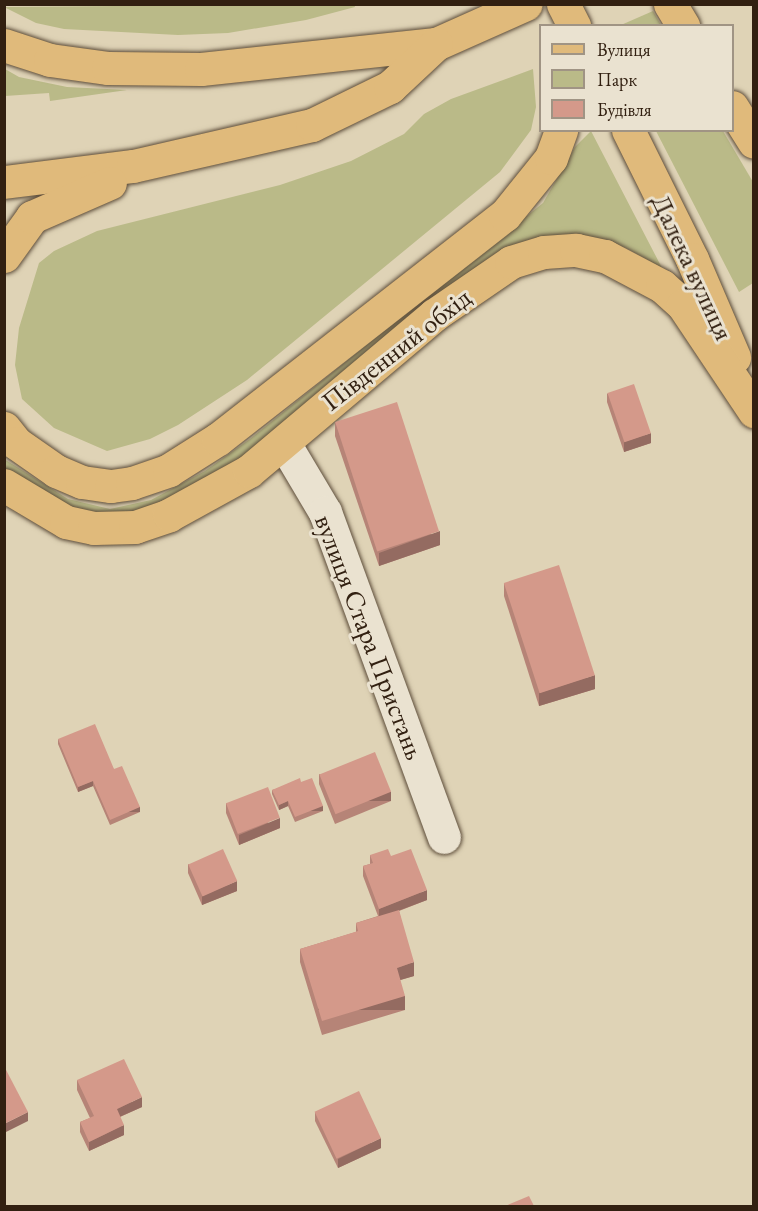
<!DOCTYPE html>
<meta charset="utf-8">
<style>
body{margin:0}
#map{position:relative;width:758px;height:1211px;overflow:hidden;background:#dfd3b6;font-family:"EB Garamond",serif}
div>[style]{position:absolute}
.green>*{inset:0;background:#baba88}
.roads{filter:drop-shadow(0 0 2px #5d4d3a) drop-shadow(0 0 2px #5d4d3a)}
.street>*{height:33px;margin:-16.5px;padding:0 16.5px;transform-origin:16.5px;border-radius:16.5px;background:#eae2d0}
.primary>*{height:33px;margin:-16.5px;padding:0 16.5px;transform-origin:16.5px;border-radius:16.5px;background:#e0ba7b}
.wall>*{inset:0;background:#b68477}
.shaded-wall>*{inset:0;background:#946b61;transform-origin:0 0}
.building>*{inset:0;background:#d4998a;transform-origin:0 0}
span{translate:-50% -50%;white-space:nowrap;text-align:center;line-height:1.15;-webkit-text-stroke:6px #eae2d0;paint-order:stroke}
.street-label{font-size:27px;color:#322011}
.frame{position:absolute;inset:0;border:6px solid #322011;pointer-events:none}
.legend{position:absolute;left:539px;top:24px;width:195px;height:108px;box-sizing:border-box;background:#eae2d0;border:2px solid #a09484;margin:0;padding:8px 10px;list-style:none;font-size:18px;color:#322011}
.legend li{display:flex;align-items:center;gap:12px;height:30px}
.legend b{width:30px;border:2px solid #a09484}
</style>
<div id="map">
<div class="green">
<div style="clip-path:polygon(354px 4px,355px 7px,306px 20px,228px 33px,178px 35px,64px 29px,36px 23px,4px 7px)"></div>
<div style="clip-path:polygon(653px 11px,661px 25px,621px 25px)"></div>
<div style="clip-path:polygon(5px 69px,19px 77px,67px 87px,127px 90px,50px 101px,49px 93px,5px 96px)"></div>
<div style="clip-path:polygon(533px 69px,536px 107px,531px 130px,500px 172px,247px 380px,178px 425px,150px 439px,107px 451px,54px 428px,22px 399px,15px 365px,19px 328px,39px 263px,54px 251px,97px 231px,280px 185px,351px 161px,404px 134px,424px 114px,451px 99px)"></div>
<div style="clip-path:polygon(591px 131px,662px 268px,626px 248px,574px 236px,228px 467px,137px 514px,76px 511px,5px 469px,4px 459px,68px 499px,110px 509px,151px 500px,205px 471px,250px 439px,543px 203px,575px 147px)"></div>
<div style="clip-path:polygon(656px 131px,723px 131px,753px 182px,753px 283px,739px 292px)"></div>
</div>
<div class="roads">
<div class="street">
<div style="left:284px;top:443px;width:80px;rotate:59.3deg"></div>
<div style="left:325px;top:512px;width:346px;rotate:69.9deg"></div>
</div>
<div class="primary">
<div style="left:563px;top:4px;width:25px;rotate:63deg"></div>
<div style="left:670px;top:4px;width:26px;rotate:59deg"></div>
<div style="left:4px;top:45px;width:48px;rotate:18.1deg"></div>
<div style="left:50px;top:60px;width:59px;rotate:7.9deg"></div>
<div style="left:108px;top:68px;width:93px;rotate:0.6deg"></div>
<div style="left:201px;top:69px;width:236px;rotate:-6.1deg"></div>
<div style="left:436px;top:44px;width:98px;rotate:-24deg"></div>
<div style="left:732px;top:107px;width:41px;rotate:57.8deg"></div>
<div style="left:628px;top:130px;width:144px;rotate:63.6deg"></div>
<div style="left:692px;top:259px;width:107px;rotate:66.8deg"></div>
<div style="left:4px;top:182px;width:130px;rotate:-7.1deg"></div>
<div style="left:133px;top:166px;width:184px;rotate:-12.9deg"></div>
<div style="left:312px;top:125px;width:87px;rotate:-26deg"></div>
<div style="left:390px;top:87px;width:63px;rotate:-43.1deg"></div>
<div style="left:4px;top:256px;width:48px;rotate:-54.3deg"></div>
<div style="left:32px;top:217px;width:85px;rotate:-23.6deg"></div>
<div style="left:4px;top:428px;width:19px;rotate:51deg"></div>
<div style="left:16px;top:443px;width:49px;rotate:35deg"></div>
<div style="left:56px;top:471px;width:28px;rotate:23deg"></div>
<div style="left:82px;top:482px;width:29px;rotate:8deg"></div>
<div style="left:111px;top:486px;width:21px;rotate:-8deg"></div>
<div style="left:132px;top:483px;width:39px;rotate:-19deg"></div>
<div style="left:169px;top:470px;width:58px;rotate:-32.3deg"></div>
<div style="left:218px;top:439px;width:364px;rotate:-38deg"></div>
<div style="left:505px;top:215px;width:73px;rotate:-51.1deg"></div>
<div style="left:551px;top:158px;width:30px;rotate:-70deg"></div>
<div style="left:4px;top:485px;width:72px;rotate:30.8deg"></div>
<div style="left:66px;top:522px;width:29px;rotate:12deg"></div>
<div style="left:94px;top:528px;width:41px;rotate:-1.4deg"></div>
<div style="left:135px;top:527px;width:36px;rotate:-19deg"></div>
<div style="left:169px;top:515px;width:91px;rotate:-28.8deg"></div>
<div style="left:249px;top:471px;width:242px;rotate:-40.1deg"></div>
<div style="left:434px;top:315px;width:93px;rotate:-34.5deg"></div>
<div style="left:511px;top:262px;width:34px;rotate:-17deg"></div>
<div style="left:544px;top:252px;width:32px;rotate:-4deg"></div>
<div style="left:576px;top:250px;width:30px;rotate:12deg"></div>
<div style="left:605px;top:256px;width:64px;rotate:27.8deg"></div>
<div style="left:662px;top:286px;width:28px;rotate:42deg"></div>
<div style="left:683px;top:305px;width:128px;rotate:56.2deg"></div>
</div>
</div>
<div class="wall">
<div style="clip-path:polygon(607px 393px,651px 443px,624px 452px,607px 402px)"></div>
<div style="clip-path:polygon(335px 422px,440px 545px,379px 566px,335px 436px)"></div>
<div style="clip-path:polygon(504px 583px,595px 689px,539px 706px,504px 596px)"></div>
<div style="clip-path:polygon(58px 739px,114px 769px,140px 812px,110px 825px,93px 786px,78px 792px,58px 744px)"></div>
<div style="clip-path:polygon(319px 774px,391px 801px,335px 824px,319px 784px)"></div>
<div style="clip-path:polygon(301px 782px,323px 811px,295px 822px,288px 806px,279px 810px,272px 794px,272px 790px)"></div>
<div style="clip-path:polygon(226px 803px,280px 828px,239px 845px,226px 813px)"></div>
<div style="clip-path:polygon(370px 855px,391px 856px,427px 900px,399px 911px,414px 976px,400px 980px,405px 1010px,322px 1035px,300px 962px,300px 949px,356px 932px,356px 923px,378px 916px,363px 876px,363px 866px,370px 864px)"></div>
<div style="clip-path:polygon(188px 864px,237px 891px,202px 905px,188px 873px)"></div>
<div style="clip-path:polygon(77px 1080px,142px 1107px,120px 1117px,124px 1135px,89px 1151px,80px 1132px,80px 1122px,90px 1118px,77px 1090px)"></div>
<div style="clip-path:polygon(315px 1112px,381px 1148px,338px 1168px,315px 1121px)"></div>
</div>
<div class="shaded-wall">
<div style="clip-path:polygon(651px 433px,651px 443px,624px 452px,624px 442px)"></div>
<div style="clip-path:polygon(440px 531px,440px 545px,379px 566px,379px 553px)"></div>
<div style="clip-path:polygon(595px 675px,595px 689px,539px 706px,539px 693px)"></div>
<div style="clip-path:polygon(93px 781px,93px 786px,78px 792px,78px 787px)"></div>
<div style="left:391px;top:792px;width:9px;height:61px;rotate:90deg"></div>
<div style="clip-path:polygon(288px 801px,288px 806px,279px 810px,279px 805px)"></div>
<div style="left:323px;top:806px;width:5px;height:30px;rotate:90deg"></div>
<div style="left:140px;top:807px;width:5px;height:33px;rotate:90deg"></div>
<div style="clip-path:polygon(280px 818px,280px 828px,239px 845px,239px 835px)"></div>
<div style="clip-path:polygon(237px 881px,237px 891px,202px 905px,202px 896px)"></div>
<div style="clip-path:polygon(427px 890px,427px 900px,379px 918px,379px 909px)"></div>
<div style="clip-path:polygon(414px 962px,414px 976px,397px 981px,397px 968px)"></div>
<div style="left:405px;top:996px;width:14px;height:87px;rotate:90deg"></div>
<div style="clip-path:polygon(142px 1097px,142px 1107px,117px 1118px,117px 1109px)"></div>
<div style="clip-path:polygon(28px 1112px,28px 1121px,4px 1133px,4px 1124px)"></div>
<div style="clip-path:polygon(124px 1125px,124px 1135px,89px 1151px,89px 1142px)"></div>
<div style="clip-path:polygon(381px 1138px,381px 1148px,338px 1168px,338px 1159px)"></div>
</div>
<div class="building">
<div style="left:634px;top:384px;width:52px;height:28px;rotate:71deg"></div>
<div style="left:397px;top:402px;width:136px;height:65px;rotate:72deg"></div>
<div style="left:559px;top:565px;width:116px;height:58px;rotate:72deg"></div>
<div style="clip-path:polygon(95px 724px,114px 769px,122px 766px,140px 807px,110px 820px,93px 781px,78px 787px,58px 739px)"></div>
<div style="left:375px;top:752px;width:43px;height:60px;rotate:68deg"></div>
<div style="clip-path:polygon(300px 778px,301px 782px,312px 778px,323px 806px,295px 817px,288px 801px,279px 805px,272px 790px)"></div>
<div style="left:268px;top:787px;width:33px;height:45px;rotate:69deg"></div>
<div style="left:223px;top:849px;width:35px;height:38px;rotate:66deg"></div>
<div style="clip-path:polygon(388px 849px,391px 856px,411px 849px,427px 890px,379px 909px,363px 866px,373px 863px,370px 855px)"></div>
<div style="clip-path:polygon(399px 910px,414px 962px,397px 968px,405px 996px,322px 1021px,300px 949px,358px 931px,356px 923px)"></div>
<div style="clip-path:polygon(124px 1059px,142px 1097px,117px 1109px,124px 1125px,89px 1142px,80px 1122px,94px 1116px,77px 1080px)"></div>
<div style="clip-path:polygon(4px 1066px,28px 1112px,4px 1124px)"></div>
<div style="left:359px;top:1091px;width:52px;height:49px;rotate:65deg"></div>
<div style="clip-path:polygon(529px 1196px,534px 1206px,505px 1206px)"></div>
</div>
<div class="street-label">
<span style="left:693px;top:267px;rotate:65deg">Далека вулиця</span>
<span style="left:396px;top:349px;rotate:-38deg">Південний обхід</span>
<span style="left:370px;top:637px;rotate:69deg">вулиця Стара Пристань</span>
</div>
<div class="frame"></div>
<ul class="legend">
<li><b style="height:8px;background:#e0ba7b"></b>Вулиця</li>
<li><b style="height:16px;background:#baba88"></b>Парк</li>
<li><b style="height:16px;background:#d4998a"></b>Будівля</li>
</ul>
</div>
